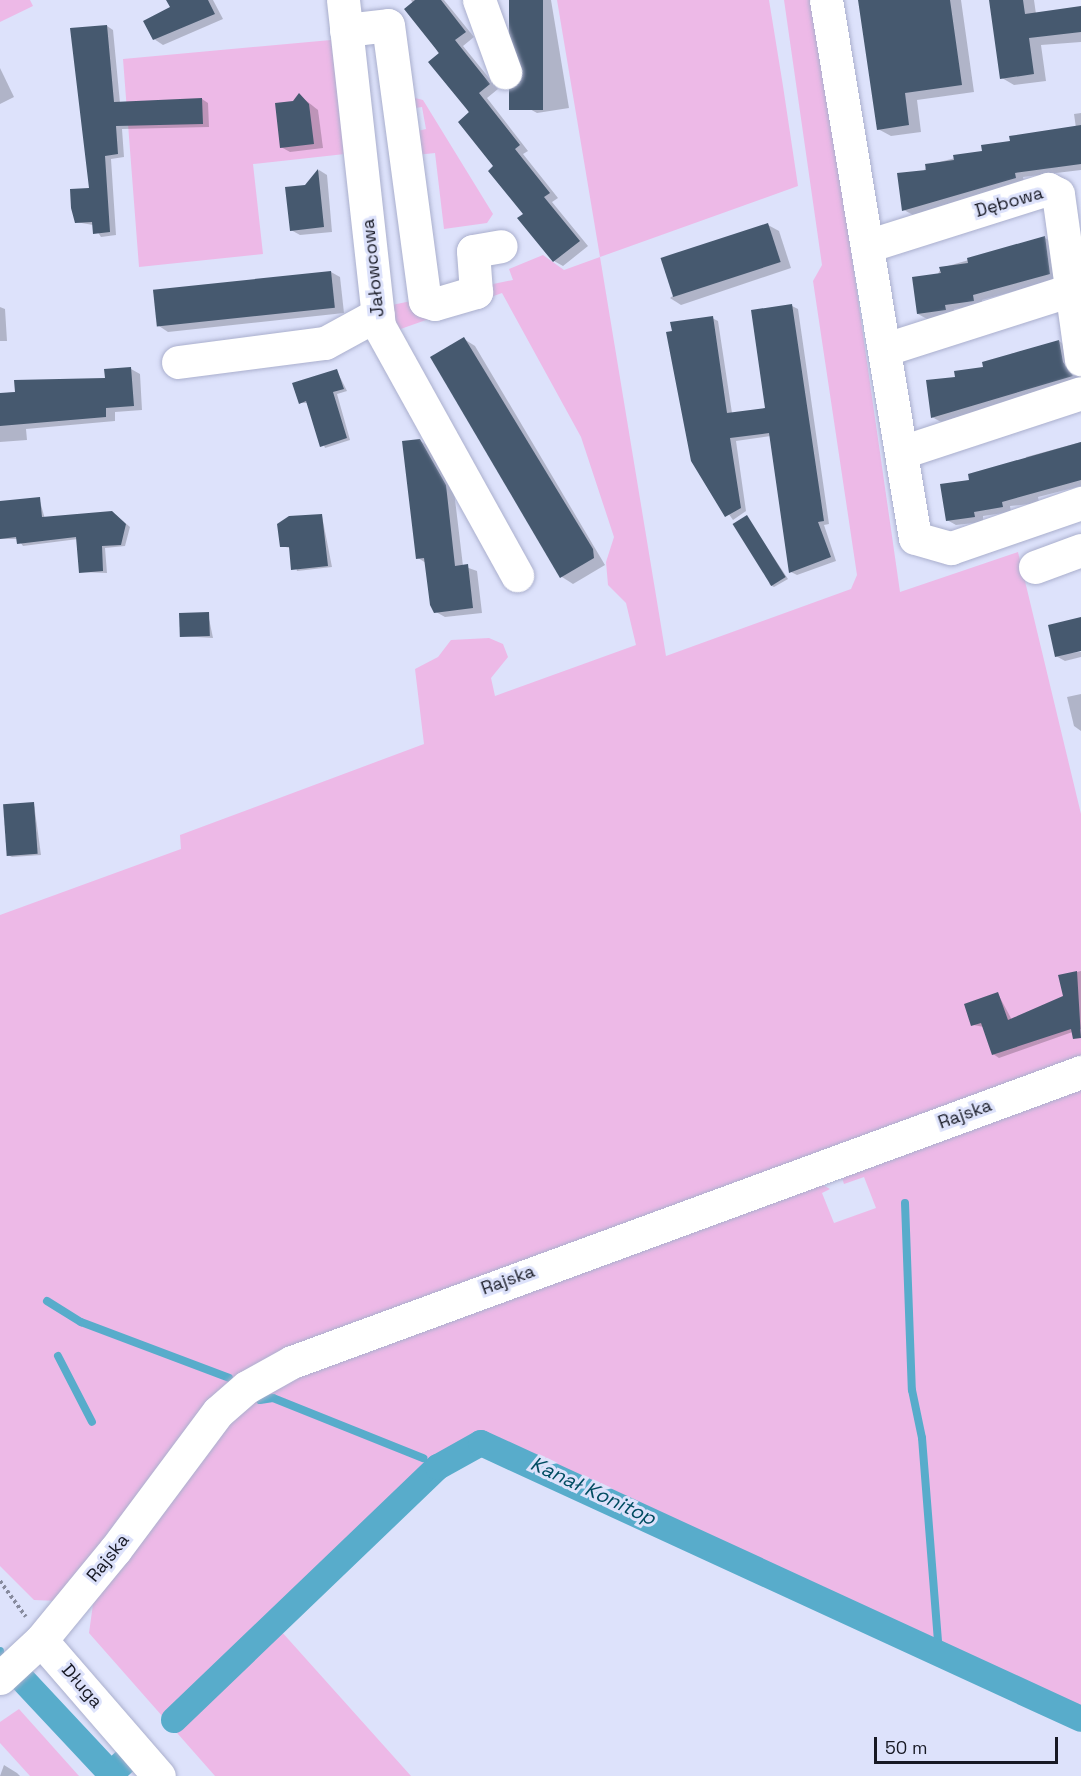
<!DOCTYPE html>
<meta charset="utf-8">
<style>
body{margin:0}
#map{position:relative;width:1081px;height:1776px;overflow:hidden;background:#dde2fb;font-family:"Space Grotesk",sans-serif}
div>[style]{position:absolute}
.green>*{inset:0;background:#edb9e7}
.shadow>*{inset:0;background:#0003}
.stream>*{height:8px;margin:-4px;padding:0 4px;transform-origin:4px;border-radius:4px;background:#58accb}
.canal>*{height:26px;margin:-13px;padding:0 13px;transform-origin:13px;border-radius:13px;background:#58accb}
.building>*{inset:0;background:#46596f;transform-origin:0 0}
.path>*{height:4px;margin-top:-2px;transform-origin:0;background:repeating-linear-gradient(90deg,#868a9d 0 3px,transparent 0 6px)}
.roads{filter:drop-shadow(0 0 2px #aaafcd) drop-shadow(0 0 2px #aaafcd)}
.minor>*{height:33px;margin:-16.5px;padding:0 16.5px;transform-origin:16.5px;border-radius:16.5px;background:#fff}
span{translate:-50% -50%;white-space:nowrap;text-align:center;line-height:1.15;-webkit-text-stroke:6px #dde2fb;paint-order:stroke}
.street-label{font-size:18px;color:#171924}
.water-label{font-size:20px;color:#004c61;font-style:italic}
.scale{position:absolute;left:874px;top:1737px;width:184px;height:27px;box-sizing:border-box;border:3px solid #171924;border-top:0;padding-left:8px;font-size:18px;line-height:21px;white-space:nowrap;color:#171924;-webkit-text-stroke:4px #dde2fb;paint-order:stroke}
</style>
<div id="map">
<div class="green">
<div style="clip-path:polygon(0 0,30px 0,33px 6px,0 22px)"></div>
<div style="clip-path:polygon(557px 0,769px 0,783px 86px,798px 186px,600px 257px,666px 656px,851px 589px,857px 575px,813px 281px,822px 265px,784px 0,815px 0,900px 592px,1018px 552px,1081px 814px,1081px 1060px,280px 1352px,224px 1385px,223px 1393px,58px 1601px,34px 1600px,0 1566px,0 915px,181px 849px,180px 835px,424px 744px,415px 669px,438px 657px,451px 640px,489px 638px,503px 644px,508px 657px,491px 678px,495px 696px,636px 645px,626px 603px,608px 585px,606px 562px,614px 537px,581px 437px,502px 293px,395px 331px,392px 305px,513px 280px,509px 269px,543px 255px,564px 270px,600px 257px)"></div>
<div style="clip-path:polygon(331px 40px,345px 154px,253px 164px,263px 254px,139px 267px,123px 59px)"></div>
<div style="clip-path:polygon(411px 97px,423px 100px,493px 214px,487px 223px,444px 229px,435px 153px,416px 155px,413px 132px,426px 129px,422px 107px,410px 109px)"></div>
<div style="clip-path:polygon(1081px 1088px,1081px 1711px,495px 1439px,472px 1436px,444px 1454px,272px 1621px,411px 1776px,215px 1776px,89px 1633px,93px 1604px,223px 1425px,281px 1377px,818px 1182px,830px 1189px,822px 1193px,834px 1223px,876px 1208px,864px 1177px,844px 1184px,840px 1172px)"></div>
<div style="clip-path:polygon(19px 1709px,79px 1776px,30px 1776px,0 1743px,0 1722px)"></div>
</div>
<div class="shadow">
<div style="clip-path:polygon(177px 0,213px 0,223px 19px,163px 45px,154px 39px)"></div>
<div style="clip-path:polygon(411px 0,444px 0,474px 37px,463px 46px,498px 89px,487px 98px,528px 151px,523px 154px,558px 198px,552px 202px,588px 246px,563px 266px,554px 261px,496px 166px)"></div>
<div style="clip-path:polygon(510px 0,551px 0,569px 108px,537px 113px,528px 108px)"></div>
<div style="clip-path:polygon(859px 0,961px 0,974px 92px,917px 100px,921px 132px,891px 136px,878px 129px)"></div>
<div style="clip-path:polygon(990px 0,1034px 0,1036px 14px,1081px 8px,1081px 42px,1041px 45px,1046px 81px,1014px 85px,1002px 78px)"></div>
<div style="clip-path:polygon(107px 26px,113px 30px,120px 103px,202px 99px,208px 103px,209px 127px,122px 129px,124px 157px,111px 159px,116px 235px,101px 237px,93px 225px,76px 222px,90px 189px)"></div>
<div style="clip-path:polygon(0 68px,14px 97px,0 104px)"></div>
<div style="clip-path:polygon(299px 95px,318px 110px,323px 148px,290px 152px,281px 147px)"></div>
<div style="clip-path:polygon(1081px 113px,1081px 170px,1023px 177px,1024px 183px,913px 215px,904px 210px,927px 165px,1076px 128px,1074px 114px)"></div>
<div style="clip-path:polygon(319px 170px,327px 175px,332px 232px,300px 235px,291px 230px,305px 187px)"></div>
<div style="clip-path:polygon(768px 225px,779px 231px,791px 268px,681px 305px,670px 298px)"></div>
<div style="clip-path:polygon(1045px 238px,1054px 243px,1059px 279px,982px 300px,982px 305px,954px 309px,955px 315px,927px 319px,918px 314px,941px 268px)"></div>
<div style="clip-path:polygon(331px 272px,340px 277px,344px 313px,168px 332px,159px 326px)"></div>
<div style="clip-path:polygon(792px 306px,798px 309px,829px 524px,824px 525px,836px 561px,797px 575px,791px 572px,771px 436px,736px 441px,746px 511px,733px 520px,692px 461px,668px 333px,712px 318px,718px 321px,732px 413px,767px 409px)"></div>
<div style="clip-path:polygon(0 307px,5px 309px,7px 341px,0 341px)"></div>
<div style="clip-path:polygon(464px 339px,475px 346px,605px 565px,573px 584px,562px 577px)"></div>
<div style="clip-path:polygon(1059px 341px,1068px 347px,1071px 369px,1081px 381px,941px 422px,932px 417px,957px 378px,1012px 359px,1011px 354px)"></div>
<div style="clip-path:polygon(131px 369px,140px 374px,142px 410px,115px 412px,115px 421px,26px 429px,27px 440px,0 442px,0 394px,106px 379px)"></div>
<div style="clip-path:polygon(337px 371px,347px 391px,337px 394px,350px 440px,325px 448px,308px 403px,300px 403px)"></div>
<div style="clip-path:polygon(420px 441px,429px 446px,454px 491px,463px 566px,477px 571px,482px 613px,445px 617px,436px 612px,426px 563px,418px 558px)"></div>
<div style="clip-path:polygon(1081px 442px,1081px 486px,1038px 497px,1039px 503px,1010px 506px,1011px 512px,983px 516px,983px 522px,956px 525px,947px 520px,971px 481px,1027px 462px,1026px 457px)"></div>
<div style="clip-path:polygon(39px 498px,45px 519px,116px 515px,130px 527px,125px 546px,105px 548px,107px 573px,80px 572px,78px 539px,23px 546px,18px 539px,0 539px,0 502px)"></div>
<div style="clip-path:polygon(322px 516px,332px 567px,297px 571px,290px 548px,281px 546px)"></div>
<div style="clip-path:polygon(747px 517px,788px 579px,774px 587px,770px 585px)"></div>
<div style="clip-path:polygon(208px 614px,213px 638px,181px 636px)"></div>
<div style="clip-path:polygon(1081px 619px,1081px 649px,1062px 653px,1081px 652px,1081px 657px,1065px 661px,1056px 656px)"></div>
<div style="clip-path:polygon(1081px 694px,1081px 731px,1074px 726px,1067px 697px)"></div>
<div style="clip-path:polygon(34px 804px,41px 855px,12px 857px,8px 855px)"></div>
<div style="clip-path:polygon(1081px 971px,1081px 1029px,999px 1058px,993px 1054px,984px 1027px,973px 1025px,998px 994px,1012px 1020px,1065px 997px,1060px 976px)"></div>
<div style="clip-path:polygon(4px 1765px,17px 1773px,20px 1776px,0 1776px)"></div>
</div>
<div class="stream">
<div style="left:905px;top:1203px;width:187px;rotate:87.9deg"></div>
<div style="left:912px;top:1390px;width:49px;rotate:78.2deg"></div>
<div style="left:922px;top:1438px;width:216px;rotate:85.5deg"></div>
<div style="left:47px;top:1301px;width:40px;rotate:32deg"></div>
<div style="left:81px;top:1322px;width:158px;rotate:20.7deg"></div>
<div style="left:58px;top:1356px;width:74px;rotate:62.7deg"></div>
<div style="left:260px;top:1400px;width:13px;rotate:-9deg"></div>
<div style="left:273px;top:1398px;width:162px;rotate:21.8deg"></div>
<div style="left:0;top:1651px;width:1px;rotate:90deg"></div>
</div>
<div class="canal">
<div style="left:23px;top:1680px;width:129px;rotate:46.9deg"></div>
<div style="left:111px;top:1774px;width:18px;rotate:-43deg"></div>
<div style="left:174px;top:1720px;width:366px;rotate:-43.8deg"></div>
<div style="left:438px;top:1467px;width:49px;rotate:-29.2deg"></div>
<div style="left:481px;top:1443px;width:660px;rotate:24.7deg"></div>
</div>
<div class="building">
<div style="clip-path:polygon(166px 0,208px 0,215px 14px,153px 40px,143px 21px,170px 7px)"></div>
<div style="clip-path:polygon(415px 0,441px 0,466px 32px,455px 40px,490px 84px,479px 93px,520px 145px,515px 149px,550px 193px,544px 197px,580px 241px,553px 262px,517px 218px,523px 214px,488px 171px,493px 166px,458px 122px,469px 112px,428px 62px,439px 53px,404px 9px)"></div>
<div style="left:509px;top:0;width:34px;height:110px"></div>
<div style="clip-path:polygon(858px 0,950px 0,962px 85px,905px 93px,909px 125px,877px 130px)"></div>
<div style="clip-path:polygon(989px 0,1023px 0,1025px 14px,1081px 6px,1081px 32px,1029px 38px,1034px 74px,1000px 79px)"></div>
<div style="clip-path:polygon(107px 25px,114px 102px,202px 98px,203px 124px,116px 126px,118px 154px,105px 156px,110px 232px,93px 234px,92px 222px,75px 223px,71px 208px,70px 189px,89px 188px,70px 28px)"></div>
<div style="clip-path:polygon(299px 93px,309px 104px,314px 144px,280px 148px,275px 103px,293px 101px)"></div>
<div style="clip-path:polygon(1081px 125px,1081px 164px,1015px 173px,1016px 178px,902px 211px,897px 173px,926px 170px,925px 164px,954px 160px,953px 155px,982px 151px,981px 145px,1010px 141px,1009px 136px)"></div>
<div style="clip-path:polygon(318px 169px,324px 227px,290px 231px,285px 187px,305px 185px)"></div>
<div style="left:768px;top:223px;width:41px;height:113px;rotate:72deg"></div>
<div style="clip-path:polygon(1045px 236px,1050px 274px,973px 295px,974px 301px,945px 305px,946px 310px,917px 314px,912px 277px,941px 273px,939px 267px,968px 263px,967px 258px)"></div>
<div style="left:331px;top:271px;width:37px;height:179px;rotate:84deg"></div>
<div style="clip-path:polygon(792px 304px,824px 521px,818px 522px,831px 557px,789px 573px,769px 433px,730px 438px,741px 508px,725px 517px,691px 461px,666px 332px,672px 331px,670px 322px,713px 316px,727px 413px,765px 408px,751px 310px)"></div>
<div style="clip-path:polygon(464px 337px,593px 549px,594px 558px,560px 578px,430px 357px)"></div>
<div style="clip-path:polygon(1059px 340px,1063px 362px,1073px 376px,931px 418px,926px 380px,955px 377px,954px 371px,983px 367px,982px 362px)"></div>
<div style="clip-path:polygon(131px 367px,134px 406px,106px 408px,106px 417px,0 426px,0 393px,15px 392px,14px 380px,105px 378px,104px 369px)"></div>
<div style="clip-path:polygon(337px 369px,344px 389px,333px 392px,347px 438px,320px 447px,306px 401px,299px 404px,292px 383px)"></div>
<div style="clip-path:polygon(420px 439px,446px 485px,455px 566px,468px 564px,473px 608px,434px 613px,430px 605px,424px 558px,416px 559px,402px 441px)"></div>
<div style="clip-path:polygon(1081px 442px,1081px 480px,1002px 502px,1003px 507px,974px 512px,975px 517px,946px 521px,940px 484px,969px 480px,968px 474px)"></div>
<div style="clip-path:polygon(40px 497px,42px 517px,112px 511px,126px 524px,121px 545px,102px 546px,103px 571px,79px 573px,76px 537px,17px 544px,16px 537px,0 539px,0 501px)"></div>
<div style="clip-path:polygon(322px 514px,328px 566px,291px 570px,289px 547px,280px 547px,277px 524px,289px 516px)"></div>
<div style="left:747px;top:515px;width:73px;height:17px;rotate:58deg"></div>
<div style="left:209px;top:612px;width:24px;height:30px;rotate:88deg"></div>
<div style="clip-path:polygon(1081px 617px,1081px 651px,1055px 657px,1048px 625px)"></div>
<div style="left:34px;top:802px;width:52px;height:31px;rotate:86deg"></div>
<div style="clip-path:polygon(1077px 971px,1081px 1038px,1073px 1039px,1071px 1029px,992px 1055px,981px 1023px,971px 1026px,964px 1004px,998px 992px,1008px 1020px,1063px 996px,1058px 975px)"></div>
</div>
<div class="path">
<div style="left:0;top:1581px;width:44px;rotate:54.2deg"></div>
</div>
<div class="roads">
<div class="minor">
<div style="left:343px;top:0;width:328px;rotate:83.7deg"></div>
<div style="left:379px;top:326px;width:285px;rotate:61deg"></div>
<div style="left:479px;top:0;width:77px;rotate:70.1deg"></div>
<div style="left:826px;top:0;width:545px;rotate:80.61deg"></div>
<div style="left:915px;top:538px;width:37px;rotate:16deg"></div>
<div style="left:951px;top:548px;width:138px;rotate:-19.1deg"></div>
<div style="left:346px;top:30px;width:42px;rotate:-6.8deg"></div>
<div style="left:388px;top:25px;width:278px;rotate:82.4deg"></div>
<div style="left:425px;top:301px;width:10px;rotate:17deg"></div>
<div style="left:435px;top:304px;width:43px;rotate:-16.3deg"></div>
<div style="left:476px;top:292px;width:41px;rotate:-94.2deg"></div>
<div style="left:473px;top:251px;width:28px;rotate:-10deg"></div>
<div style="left:867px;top:246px;width:190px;rotate:-17.5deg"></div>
<div style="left:1048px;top:189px;width:11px;rotate:27deg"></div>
<div style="left:1058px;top:194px;width:167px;rotate:82.1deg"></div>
<div style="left:886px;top:349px;width:194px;rotate:-17.7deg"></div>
<div style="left:178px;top:362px;width:148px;rotate:-7.4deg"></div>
<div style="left:325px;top:343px;width:60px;rotate:-28.7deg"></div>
<div style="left:902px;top:452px;width:188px;rotate:-18.2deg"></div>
<div style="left:1035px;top:567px;width:49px;rotate:-20.3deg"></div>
<div style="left:41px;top:1640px;width:180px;rotate:49.1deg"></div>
<div style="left:0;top:1678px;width:56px;rotate:-42.8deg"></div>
<div style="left:41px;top:1640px;width:117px;rotate:-50.6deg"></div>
<div style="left:115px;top:1550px;width:172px;rotate:-53.3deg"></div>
<div style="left:218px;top:1412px;width:38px;rotate:-41deg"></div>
<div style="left:247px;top:1387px;width:51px;rotate:-29.1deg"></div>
<div style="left:292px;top:1362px;width:841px;rotate:-20.18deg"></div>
</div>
</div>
<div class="street-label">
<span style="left:1009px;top:202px;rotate:-16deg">Dębowa</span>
<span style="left:373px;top:268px;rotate:-96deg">Jałowcowa</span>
<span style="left:965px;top:1114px;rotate:-20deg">Rajska</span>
<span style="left:508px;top:1280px;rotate:-20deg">Rajska</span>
<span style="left:108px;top:1558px;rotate:-51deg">Rajska</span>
<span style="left:82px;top:1686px;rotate:49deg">Długa</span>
</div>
<div class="water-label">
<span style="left:593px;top:1491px;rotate:25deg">Kanał Konitop</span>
</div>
<div class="scale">50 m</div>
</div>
